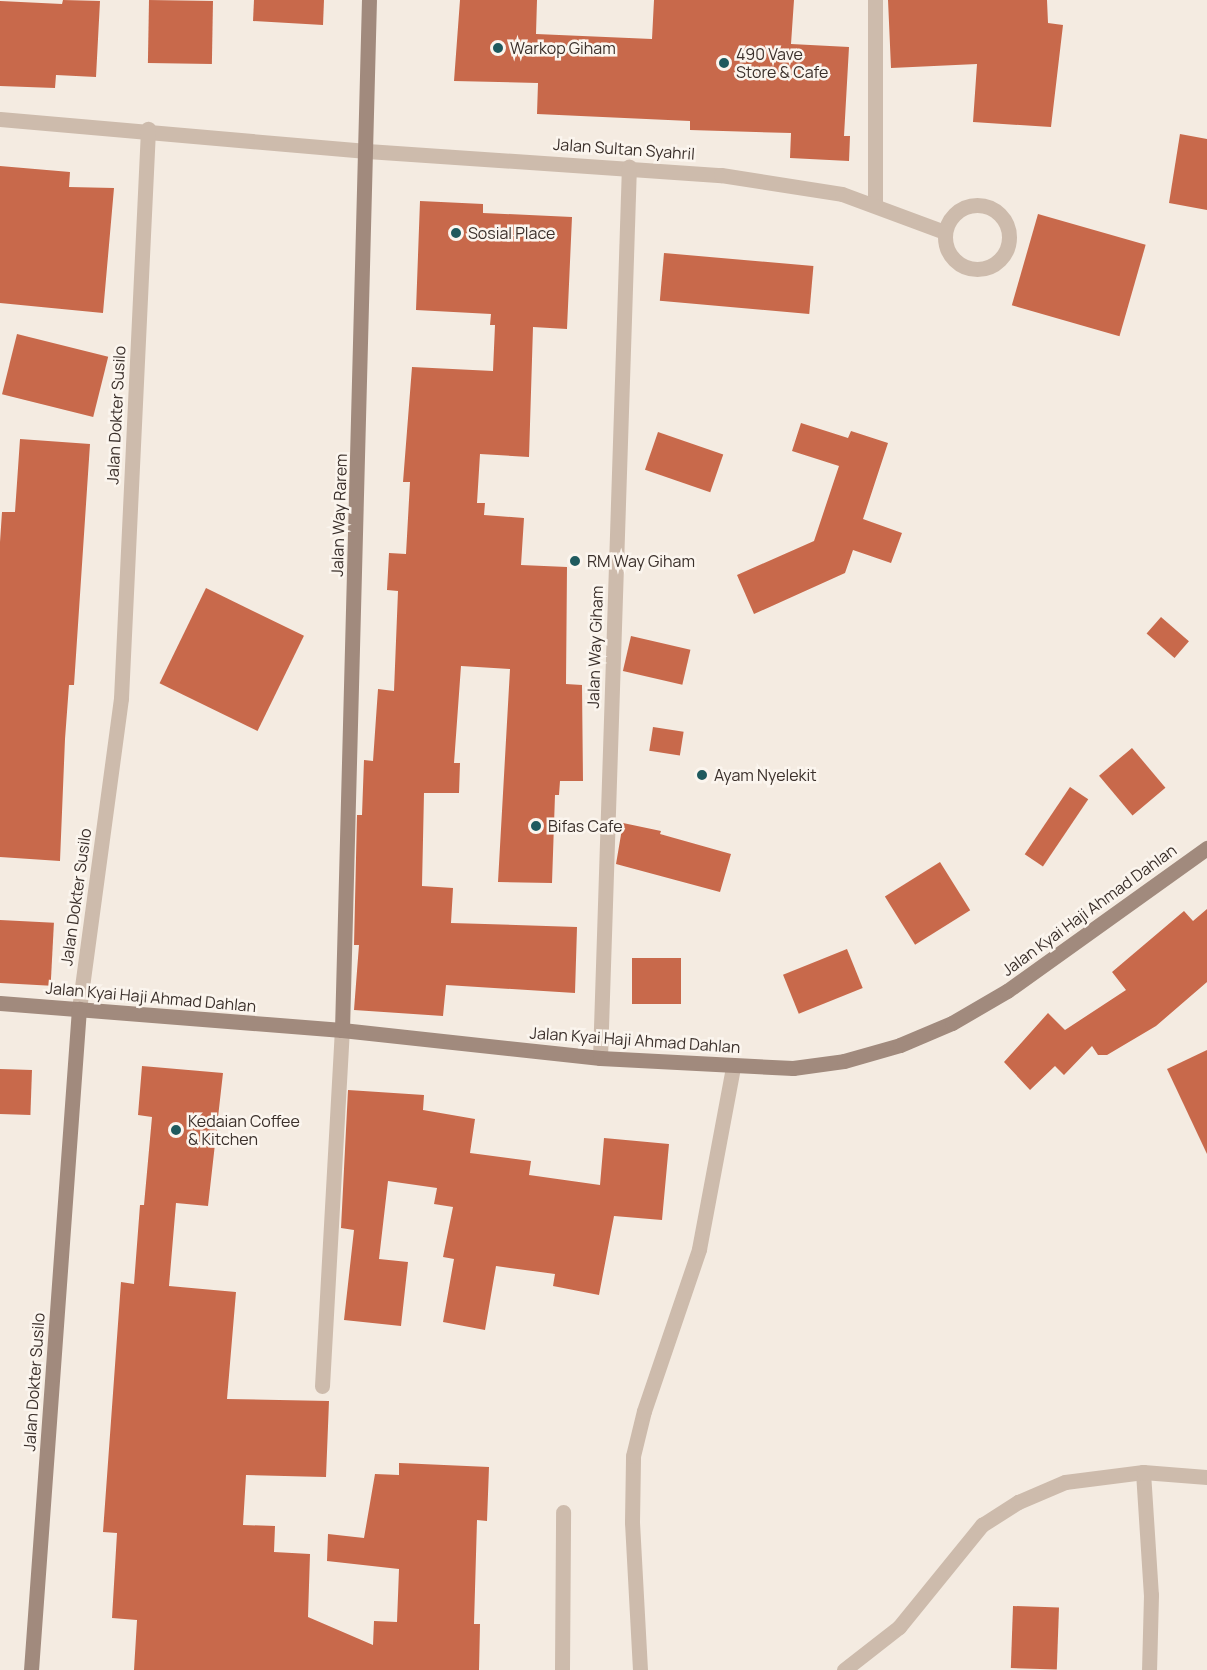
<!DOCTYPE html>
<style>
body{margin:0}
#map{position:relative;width:1207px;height:1670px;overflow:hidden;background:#f4ebe1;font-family:Manrope,sans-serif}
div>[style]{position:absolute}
.building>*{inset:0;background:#c8694b;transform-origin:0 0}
.street>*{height:15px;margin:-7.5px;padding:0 7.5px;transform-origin:7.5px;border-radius:7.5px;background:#cdbbac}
.street>.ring{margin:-7.5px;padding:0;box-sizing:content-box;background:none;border:15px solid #cdbbac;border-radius:50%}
.secondary>*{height:15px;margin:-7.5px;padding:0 7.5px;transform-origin:7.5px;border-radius:7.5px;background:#a18a7d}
.dots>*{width:16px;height:16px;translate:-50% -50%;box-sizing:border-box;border:3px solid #fbf5ee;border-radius:50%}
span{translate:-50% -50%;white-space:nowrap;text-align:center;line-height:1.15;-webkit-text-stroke:5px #fbf5ee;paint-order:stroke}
.poi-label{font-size:16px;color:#3b302b}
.left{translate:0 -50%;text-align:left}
.street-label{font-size:16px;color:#3b302b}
</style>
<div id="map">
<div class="building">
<div style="clip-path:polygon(63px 0,100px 1px,96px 77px,56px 75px,55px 88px,0 86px,0 1px,62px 4px)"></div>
<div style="left:149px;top:0;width:64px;height:63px;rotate:1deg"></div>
<div style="clip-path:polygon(254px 0,324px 0,323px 25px,253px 21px)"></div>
<div style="clip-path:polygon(460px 0,537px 0,536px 34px,652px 39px,654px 0,794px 0,791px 44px,849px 47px,844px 136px,850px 136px,849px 161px,790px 158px,791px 133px,690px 130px,690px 121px,537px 114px,538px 83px,454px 81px)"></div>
<div style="clip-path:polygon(888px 0,1047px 0,1048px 23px,1063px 25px,1051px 127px,973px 122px,977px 64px,891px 68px)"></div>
<div style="clip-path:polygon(1180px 134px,1207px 139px,1207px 210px,1169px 203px)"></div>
<div style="clip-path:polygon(0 166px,70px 172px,69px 187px,114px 188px,103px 313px,0 303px)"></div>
<div style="clip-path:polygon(420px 201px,483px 204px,483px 213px,572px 217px,567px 329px,533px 327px,529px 457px,480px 454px,477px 503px,485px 503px,484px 515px,524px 518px,521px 565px,567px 567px,566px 684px,582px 685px,583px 781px,560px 781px,559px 795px,555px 795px,552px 883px,498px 882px,510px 669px,461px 666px,454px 763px,460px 763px,459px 793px,424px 793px,422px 886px,453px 888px,451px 923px,577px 927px,575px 993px,446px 985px,443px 1016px,354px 1010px,359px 945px,354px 945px,357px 815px,362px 815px,364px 760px,373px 761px,378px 689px,394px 691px,398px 591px,387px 590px,389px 553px,406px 554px,410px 482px,403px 482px,412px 367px,493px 371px,495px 325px,490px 325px,491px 314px,416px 310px)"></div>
<div style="left:1038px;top:214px;width:112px;height:95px;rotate:16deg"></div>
<div style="left:664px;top:253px;width:150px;height:48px;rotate:5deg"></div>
<div style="left:17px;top:334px;width:94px;height:62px;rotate:14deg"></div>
<div style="clip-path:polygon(801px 423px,848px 438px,851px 431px,888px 443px,863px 519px,902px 533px,891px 563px,853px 550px,845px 573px,754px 614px,737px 575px,814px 541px,839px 466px,792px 451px)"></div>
<div style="left:658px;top:432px;width:69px;height:40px;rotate:19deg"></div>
<div style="clip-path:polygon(20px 439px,90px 444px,74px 685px,69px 685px,65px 739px,60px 861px,0 857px,0 542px,2px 512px,15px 512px)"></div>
<div style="left:206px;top:588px;width:109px;height:106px;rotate:26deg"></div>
<div style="left:1161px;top:617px;width:37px;height:22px;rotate:41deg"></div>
<div style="left:631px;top:636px;width:61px;height:36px;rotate:13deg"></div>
<div style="left:653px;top:727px;width:31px;height:24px;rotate:9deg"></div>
<div style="left:1132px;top:748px;width:52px;height:43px;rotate:50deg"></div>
<div style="left:1070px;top:787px;width:22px;height:81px;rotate:34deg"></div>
<div style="clip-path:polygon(623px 823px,661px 831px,660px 834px,731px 854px,720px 892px,616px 864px)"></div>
<div style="left:940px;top:862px;width:57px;height:65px;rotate:58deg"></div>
<div style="clip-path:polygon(1207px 909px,1207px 982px,1156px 1026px,1107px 1055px,1098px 1055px,1092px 1046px,1064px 1075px,1055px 1066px,1030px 1090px,1004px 1062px,1048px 1013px,1065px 1030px,1126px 990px,1112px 972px,1184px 911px,1193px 921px)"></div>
<div style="left:0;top:920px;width:54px;height:63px;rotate:3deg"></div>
<div style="left:847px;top:949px;width:42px;height:69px;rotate:68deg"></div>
<div style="left:681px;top:958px;width:46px;height:49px;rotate:90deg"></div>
<div style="clip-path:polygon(1207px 1050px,1207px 1154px,1167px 1069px)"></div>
<div style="clip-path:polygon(142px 1066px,223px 1073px,208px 1206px,176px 1203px,169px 1286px,236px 1292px,227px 1399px,329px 1401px,326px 1477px,246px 1475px,243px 1525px,275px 1526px,274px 1552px,310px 1554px,308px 1617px,373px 1645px,374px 1621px,397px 1622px,399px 1569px,327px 1561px,328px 1534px,364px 1538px,375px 1474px,399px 1475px,399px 1463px,489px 1467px,487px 1521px,477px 1520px,474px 1624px,480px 1624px,479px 1670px,134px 1670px,137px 1620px,112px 1618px,117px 1533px,103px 1532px,121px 1282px,134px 1284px,140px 1205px,144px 1205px,152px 1117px,138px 1115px)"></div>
<div style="left:0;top:1069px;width:32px;height:45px;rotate:2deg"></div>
<div style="clip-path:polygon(348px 1090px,424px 1095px,423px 1110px,475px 1119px,470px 1153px,531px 1161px,529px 1175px,600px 1185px,604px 1138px,669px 1144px,662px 1220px,614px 1216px,599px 1295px,553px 1286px,555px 1274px,496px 1266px,485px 1330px,443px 1322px,454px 1259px,443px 1257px,453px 1207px,434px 1204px,437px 1188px,388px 1181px,379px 1259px,408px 1262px,401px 1326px,344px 1320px,354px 1230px,341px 1228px)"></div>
<div style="left:1013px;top:1606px;width:46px;height:62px;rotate:2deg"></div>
</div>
<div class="street">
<div style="left:875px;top:0;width:204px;rotate:90deg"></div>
<div style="left:0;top:119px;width:368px;rotate:5deg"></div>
<div style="left:367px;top:151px;width:355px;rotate:3.9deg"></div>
<div style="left:721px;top:175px;width:122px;rotate:8.9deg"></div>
<div style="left:842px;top:194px;width:110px;rotate:20.3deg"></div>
<div class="ring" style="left:945px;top:205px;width:49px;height:49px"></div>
<div style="left:79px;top:1009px;width:314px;rotate:-82.3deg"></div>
<div style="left:121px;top:698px;width:570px;rotate:-87.28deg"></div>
<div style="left:600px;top:1058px;width:892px;rotate:-88.14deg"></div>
<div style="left:322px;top:1386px;width:357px;rotate:-86.8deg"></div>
<div style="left:1143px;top:1472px;width:123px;rotate:86.3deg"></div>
<div style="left:1151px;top:1595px;width:75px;rotate:91.5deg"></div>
<div style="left:562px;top:1670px;width:158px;rotate:-89.6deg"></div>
<div style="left:640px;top:1670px;width:148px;rotate:-93.1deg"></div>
<div style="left:632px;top:1522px;width:66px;rotate:-89.1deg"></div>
<div style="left:633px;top:1456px;width:46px;rotate:-76.3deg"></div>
<div style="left:644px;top:1411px;width:171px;rotate:-71.2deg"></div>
<div style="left:699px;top:1249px;width:185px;rotate:-79.4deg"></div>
<div style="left:844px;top:1670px;width:70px;rotate:-38deg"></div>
<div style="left:899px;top:1627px;width:132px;rotate:-50.9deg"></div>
<div style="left:982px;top:1525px;width:43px;rotate:-32.6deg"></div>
<div style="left:1018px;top:1502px;width:51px;rotate:-23.1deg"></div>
<div style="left:1065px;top:1482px;width:79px;rotate:-7.3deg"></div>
<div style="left:1143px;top:1472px;width:64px;rotate:4.5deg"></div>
</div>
<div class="secondary">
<div style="left:0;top:1003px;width:343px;rotate:4.5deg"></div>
<div style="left:342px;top:1030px;width:260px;rotate:6.2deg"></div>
<div style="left:600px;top:1058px;width:193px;rotate:3deg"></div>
<div style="left:793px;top:1068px;width:51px;rotate:-7.8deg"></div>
<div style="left:844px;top:1061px;width:58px;rotate:-15.9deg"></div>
<div style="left:900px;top:1045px;width:56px;rotate:-22.9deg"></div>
<div style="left:952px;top:1023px;width:64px;rotate:-30.2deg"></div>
<div style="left:1007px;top:991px;width:246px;rotate:-35.6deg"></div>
<div style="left:342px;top:1030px;width:1030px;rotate:-88.5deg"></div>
<div style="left:31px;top:1670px;width:663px;rotate:-85.85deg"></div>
</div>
<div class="dots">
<div style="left:498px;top:48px;background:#1f5a5e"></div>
<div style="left:724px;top:63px;background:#1f5a5e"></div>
<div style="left:456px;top:233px;background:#1f5a5e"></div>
<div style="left:575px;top:561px;background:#1f5a5e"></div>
<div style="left:702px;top:775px;background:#1f5a5e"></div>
<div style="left:536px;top:826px;background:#1f5a5e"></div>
<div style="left:176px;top:1130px;background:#1f5a5e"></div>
</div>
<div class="poi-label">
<span class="left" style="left:510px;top:48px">Warkop Giham</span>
<span class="left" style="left:736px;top:63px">490 Vave<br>Store &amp; Cafe</span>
<span class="left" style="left:468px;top:233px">Sosial Place</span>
<span class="left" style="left:587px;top:561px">RM Way Giham</span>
<span class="left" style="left:714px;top:775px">Ayam Nyelekit</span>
<span class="left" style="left:548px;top:826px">Bifas Cafe</span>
<span class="left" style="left:188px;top:1130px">Kedaian Coffee<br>&amp; Kitchen</span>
</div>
<div class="street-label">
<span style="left:624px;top:149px;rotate:4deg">Jalan Sultan Syahril</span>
<span style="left:116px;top:415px;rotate:-87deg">Jalan Dokter Susilo</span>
<span style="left:339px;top:515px;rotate:-88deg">Jalan Way Rarem</span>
<span style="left:595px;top:647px;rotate:-88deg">Jalan Way Giham</span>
<span style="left:76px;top:897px;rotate:-82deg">Jalan Dokter Susilo</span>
<span style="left:1089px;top:910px;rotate:-36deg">Jalan Kyai Haji Ahmad Dahlan</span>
<span style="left:151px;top:997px;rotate:5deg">Jalan Kyai Haji Ahmad Dahlan</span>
<span style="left:635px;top:1040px;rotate:4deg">Jalan Kyai Haji Ahmad Dahlan</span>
<span style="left:34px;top:1382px;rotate:-86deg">Jalan Dokter Susilo</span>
</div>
</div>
